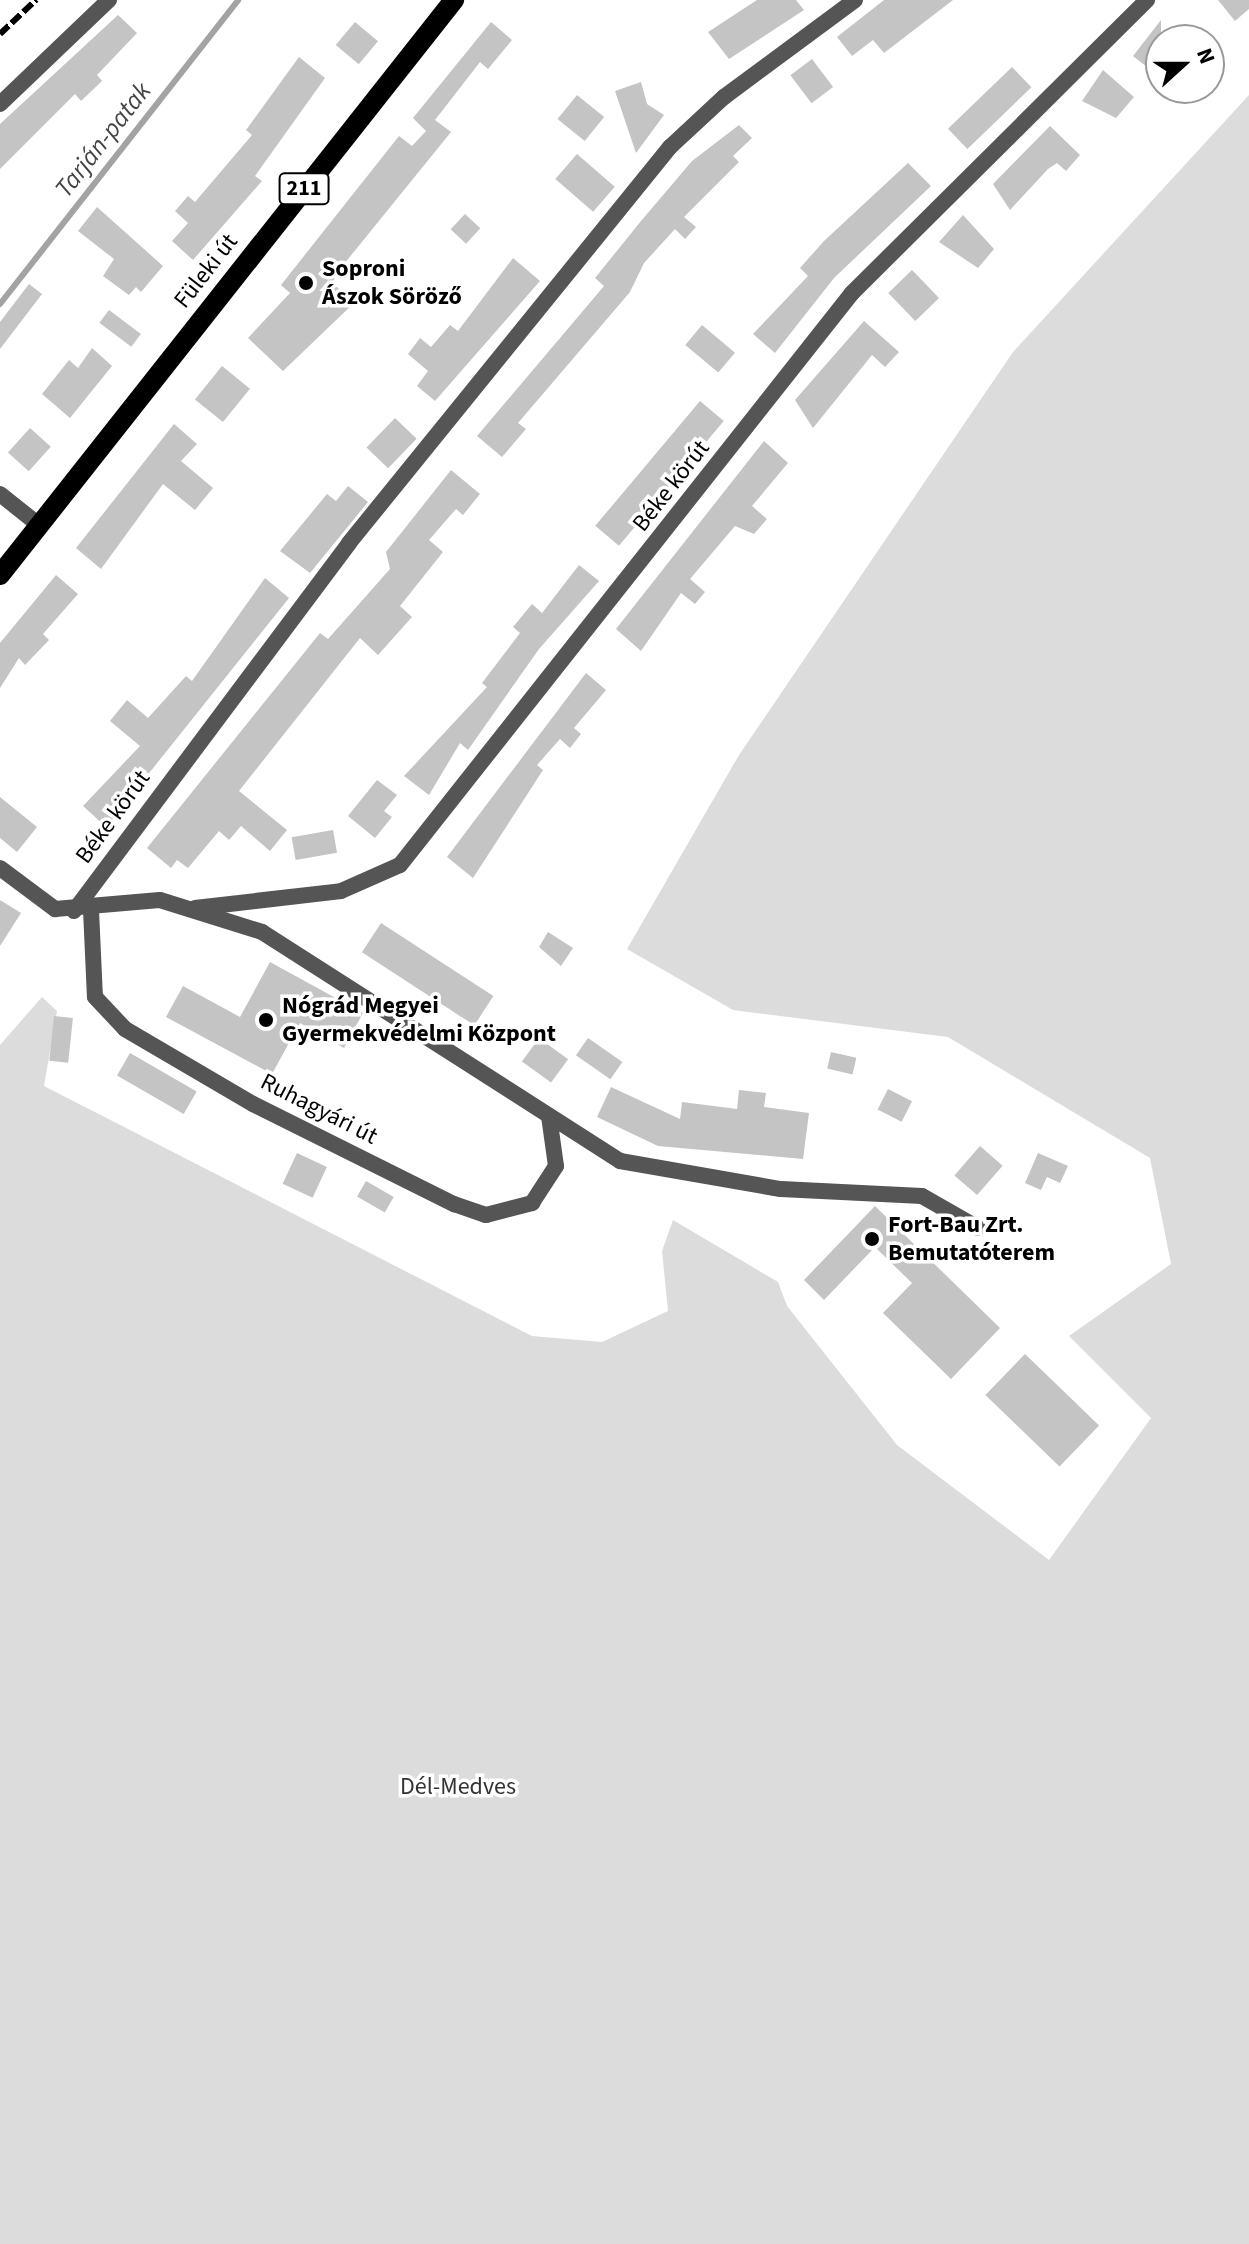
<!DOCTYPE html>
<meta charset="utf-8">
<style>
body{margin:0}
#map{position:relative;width:1249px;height:2244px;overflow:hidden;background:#fff;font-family:"Source Sans 3",sans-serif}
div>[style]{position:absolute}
.green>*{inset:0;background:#dcdcdc}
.stream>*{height:6px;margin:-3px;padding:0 3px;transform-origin:3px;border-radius:3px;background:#a3a3a3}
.building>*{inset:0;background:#c4c4c4;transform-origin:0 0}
.street>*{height:16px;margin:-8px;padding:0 8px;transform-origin:8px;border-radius:8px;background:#555}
.primary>*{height:20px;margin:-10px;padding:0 10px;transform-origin:10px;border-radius:10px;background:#000}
.rail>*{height:6px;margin-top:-3px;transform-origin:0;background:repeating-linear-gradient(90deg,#000 0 12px,transparent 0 16px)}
.dots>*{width:22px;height:22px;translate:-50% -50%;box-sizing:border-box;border:4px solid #fff;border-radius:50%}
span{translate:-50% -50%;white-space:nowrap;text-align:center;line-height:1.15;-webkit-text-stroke:7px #fff;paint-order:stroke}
.shield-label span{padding:2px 6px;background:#fff;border:2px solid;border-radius:6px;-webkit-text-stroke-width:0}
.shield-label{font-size:22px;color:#000;font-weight:700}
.poi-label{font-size:24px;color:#000;font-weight:700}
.left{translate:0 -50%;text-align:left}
.street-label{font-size:24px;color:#000}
.park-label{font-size:24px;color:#333}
.water-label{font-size:26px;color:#444;font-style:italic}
.north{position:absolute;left:1145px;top:24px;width:80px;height:80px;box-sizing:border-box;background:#fff;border:2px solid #999;border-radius:50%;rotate:69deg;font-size:22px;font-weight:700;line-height:32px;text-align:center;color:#000}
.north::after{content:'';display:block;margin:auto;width:28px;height:36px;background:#000;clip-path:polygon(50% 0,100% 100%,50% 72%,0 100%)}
</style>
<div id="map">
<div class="green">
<div style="clip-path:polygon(1249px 95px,1249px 2244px,0 2244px,0 1045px,42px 997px,57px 1011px,44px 1086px,532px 1336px,602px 1342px,668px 1311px,662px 1251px,673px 1220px,778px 1282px,787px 1306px,897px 1445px,1049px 1560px,1151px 1418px,1069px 1336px,1171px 1264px,1150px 1158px,948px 1037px,733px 1010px,627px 949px,739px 755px,1013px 352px)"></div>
</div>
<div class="stream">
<div style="left:0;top:304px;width:386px;rotate:-51.9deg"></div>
</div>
<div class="building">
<div style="clip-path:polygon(757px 0,796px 0,804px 10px,729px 59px,708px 32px)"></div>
<div style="clip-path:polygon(884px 0,953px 0,884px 53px,873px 40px,852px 56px,837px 37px)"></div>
<div style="clip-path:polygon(1218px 0,1249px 0,1249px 9px,1235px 21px)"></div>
<div style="clip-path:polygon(118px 15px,137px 33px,97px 75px,102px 81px,81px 101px,75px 94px,0 169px,0 124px)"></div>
<div style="clip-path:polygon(1161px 20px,1161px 78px,1133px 56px)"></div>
<div style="left:355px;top:22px;width:30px;height:30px;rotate:40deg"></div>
<div style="clip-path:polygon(491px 22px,512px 40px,488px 69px,480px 62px,435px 120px,451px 132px,340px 269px,332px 283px,355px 302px,283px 371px,248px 338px,290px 293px,281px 285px,399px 136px,412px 146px,426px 131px,413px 118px)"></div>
<div style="clip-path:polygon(299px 57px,325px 78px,255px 176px,262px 181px,193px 260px,172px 241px,188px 223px,175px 211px,188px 196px,195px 202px,252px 135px,246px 130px)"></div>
<div style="left:812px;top:59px;width:35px;height:27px;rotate:53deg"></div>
<div style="left:1012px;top:67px;width:28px;height:89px;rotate:46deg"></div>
<div style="clip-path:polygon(1103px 70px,1134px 97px,1116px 118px,1082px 101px)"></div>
<div style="clip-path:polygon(641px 82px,647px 104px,664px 115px,636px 153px,615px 91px)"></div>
<div style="left:577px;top:95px;width:35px;height:31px;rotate:39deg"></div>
<div style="clip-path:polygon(739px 125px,752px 138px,733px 156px,739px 162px,684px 217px,696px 227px,685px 239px,675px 229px,644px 263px,630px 292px,518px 423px,526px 429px,502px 457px,477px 436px,604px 286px,595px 278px,641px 221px,692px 161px)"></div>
<div style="clip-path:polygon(1050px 126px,1080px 155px,1066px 171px,1057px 163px,1048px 169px,1010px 210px,993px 184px)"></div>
<div style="left:577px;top:154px;width:50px;height:33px;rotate:41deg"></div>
<div style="clip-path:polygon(908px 163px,931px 186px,834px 278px,775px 353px,753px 334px,808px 276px,800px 268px,824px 241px)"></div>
<div style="clip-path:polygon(97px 207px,163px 266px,141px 292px,136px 287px,129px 295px,103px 276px,114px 259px,78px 231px)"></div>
<div style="left:465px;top:214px;width:21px;height:21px;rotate:43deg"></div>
<div style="clip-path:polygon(963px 215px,994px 249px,978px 268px,939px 242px)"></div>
<div style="clip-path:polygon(513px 258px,540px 281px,435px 401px,417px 386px,428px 371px,408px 354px,420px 338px,431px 347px,450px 325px,458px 331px)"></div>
<div style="left:912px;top:270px;width:39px;height:33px;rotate:46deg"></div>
<div style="clip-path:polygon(29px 284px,42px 294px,0 349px,0 322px)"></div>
<div style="left:109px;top:310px;width:40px;height:16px;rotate:37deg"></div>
<div style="clip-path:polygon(864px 321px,899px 352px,885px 367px,872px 355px,813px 428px,795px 400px)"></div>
<div style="left:702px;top:325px;width:43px;height:26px;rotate:40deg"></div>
<div style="clip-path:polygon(92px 348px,112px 366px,70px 418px,42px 394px,69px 360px,78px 368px)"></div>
<div style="left:222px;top:366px;width:36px;height:43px;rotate:39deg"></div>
<div style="left:700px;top:401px;width:31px;height:163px;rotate:40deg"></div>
<div style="left:395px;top:418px;width:30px;height:41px;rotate:44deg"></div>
<div style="clip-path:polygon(174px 424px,197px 444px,181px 461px,213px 488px,195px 510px,163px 484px,101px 569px,76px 548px)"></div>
<div style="left:30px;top:428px;width:28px;height:33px;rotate:42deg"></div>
<div style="clip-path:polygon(764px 441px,788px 463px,752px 506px,767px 519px,754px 534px,735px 526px,690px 579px,705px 592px,695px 604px,681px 593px,641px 651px,616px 629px)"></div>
<div style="clip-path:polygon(451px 470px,480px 494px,463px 515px,456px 509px,429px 540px,443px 552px,400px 606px,412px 617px,378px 655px,360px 638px,239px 791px,287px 830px,270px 851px,241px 826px,229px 840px,219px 831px,188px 868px,177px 860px,171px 868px,147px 848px,320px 633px,328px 639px,390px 569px,386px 552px)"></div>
<div style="clip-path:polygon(348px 486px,368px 502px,310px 573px,280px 551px,327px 494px,336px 501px)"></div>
<div style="clip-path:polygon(579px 565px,599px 581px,539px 649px,468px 750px,460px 743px,429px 795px,404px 776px,487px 687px,482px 683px,520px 633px,513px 627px,532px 604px,542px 613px)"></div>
<div style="clip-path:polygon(56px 575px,78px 594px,43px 634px,49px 640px,25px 665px,19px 658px,0 688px,0 643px)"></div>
<div style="clip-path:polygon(265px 578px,289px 598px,106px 827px,83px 806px,140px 746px,110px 721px,127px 700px,148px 718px,186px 676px,192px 681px)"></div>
<div style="clip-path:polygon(586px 673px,606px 690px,574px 728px,581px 734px,570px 748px,560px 739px,537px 765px,543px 770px,473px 878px,447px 857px)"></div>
<div style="clip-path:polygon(377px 780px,397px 795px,384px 811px,392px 817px,375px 838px,348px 816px)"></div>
<div style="clip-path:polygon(0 797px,37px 827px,17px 852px,0 838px)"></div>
<div style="left:333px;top:830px;width:23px;height:42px;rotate:80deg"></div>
<div style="clip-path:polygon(0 900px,21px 913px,0 946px)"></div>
<div style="left:381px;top:923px;width:134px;height:35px;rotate:33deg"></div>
<div style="clip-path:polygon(548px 932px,573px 948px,561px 966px,539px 947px)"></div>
<div style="clip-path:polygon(270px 962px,363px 1013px,344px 1048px,300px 1023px,272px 1074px,166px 1017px,183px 986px,240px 1017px)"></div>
<div style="left:54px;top:1016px;width:19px;height:45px;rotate:6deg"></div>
<div style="left:539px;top:1038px;width:36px;height:29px;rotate:36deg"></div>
<div style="left:588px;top:1038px;width:42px;height:21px;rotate:35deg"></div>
<div style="left:831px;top:1052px;width:26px;height:17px;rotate:13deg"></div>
<div style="left:130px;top:1053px;width:77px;height:26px;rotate:30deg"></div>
<div style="clip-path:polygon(611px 1087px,680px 1119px,682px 1102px,737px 1109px,739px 1090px,766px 1093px,764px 1107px,809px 1113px,803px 1159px,658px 1146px,597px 1117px)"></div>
<div style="left:888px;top:1089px;width:27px;height:23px;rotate:27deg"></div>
<div style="left:980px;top:1146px;width:30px;height:39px;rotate:41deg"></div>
<div style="left:297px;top:1153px;width:33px;height:34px;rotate:25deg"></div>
<div style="clip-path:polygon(1038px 1153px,1068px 1166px,1060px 1183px,1047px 1177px,1041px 1190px,1025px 1183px)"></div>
<div style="left:366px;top:1181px;width:32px;height:18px;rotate:30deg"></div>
<div style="clip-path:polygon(875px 1206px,1000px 1328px,951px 1379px,883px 1313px,912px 1283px,875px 1247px,824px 1300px,804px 1280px)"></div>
<div style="left:1025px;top:1354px;width:103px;height:57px;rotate:44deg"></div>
</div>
<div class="street">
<div style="left:0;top:104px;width:151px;rotate:-43.7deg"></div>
<div style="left:0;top:494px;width:50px;rotate:38.5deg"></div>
<div style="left:0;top:868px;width:69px;rotate:36.7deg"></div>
<div style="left:55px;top:909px;width:105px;rotate:-4.9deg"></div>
<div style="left:160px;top:900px;width:107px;rotate:17.4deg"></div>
<div style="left:262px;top:932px;width:425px;rotate:32.6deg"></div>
<div style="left:620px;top:1161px;width:163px;rotate:9.9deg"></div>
<div style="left:781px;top:1189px;width:141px;rotate:2.8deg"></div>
<div style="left:922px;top:1196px;width:64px;rotate:29.7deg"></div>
<div style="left:195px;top:908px;width:147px;rotate:-6.6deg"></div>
<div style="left:341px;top:891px;width:64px;rotate:-23.8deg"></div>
<div style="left:400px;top:865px;width:729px;rotate:-51.68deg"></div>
<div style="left:852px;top:293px;width:416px;rotate:-44.8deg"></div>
<div style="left:91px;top:910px;width:87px;rotate:87.4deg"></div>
<div style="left:95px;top:997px;width:44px;rotate:46.8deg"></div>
<div style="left:125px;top:1029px;width:148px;rotate:30.4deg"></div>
<div style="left:253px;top:1104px;width:225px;rotate:26.5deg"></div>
<div style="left:454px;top:1204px;width:34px;rotate:19deg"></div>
<div style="left:486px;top:1215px;width:48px;rotate:-14.6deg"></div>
<div style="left:532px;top:1203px;width:44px;rotate:-57deg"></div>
<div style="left:556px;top:1166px;width:50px;rotate:-98deg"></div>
<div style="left:74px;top:911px;width:459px;rotate:-53.2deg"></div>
<div style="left:349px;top:543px;width:510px;rotate:-50.97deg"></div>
<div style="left:670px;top:147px;width:74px;rotate:-42.8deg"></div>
<div style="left:724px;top:97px;width:163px;rotate:-36.5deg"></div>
</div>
<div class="primary">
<div style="left:0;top:575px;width:733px;rotate:-51.71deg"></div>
</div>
<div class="rail">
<div style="left:0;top:34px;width:50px;rotate:-43.4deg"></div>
</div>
<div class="dots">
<div style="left:306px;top:283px;background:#000"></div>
<div style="left:266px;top:1020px;background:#000"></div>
<div style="left:872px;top:1239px;background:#000"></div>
</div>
<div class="shield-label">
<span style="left:304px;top:189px">211</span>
</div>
<div class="poi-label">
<span class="left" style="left:322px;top:283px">Soproni<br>Ászok Söröző</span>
<span class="left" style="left:282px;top:1020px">Nógrád Megyei<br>Gyermekvédelmi Központ</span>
<span class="left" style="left:888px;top:1239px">Fort-Bau Zrt.<br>Bemutatóterem</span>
</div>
<div class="street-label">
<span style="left:206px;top:271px;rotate:-52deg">Füleki út</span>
<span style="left:671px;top:486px;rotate:-52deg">Béke körút</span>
<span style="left:113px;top:817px;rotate:-54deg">Béke körút</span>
<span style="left:319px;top:1109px;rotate:27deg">Ruhagyári út</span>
</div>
<div class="park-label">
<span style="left:458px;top:1787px">Dél-Medves</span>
</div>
<div class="water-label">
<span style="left:103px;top:140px;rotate:-52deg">Tarján-patak</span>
</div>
<div class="north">N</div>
</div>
